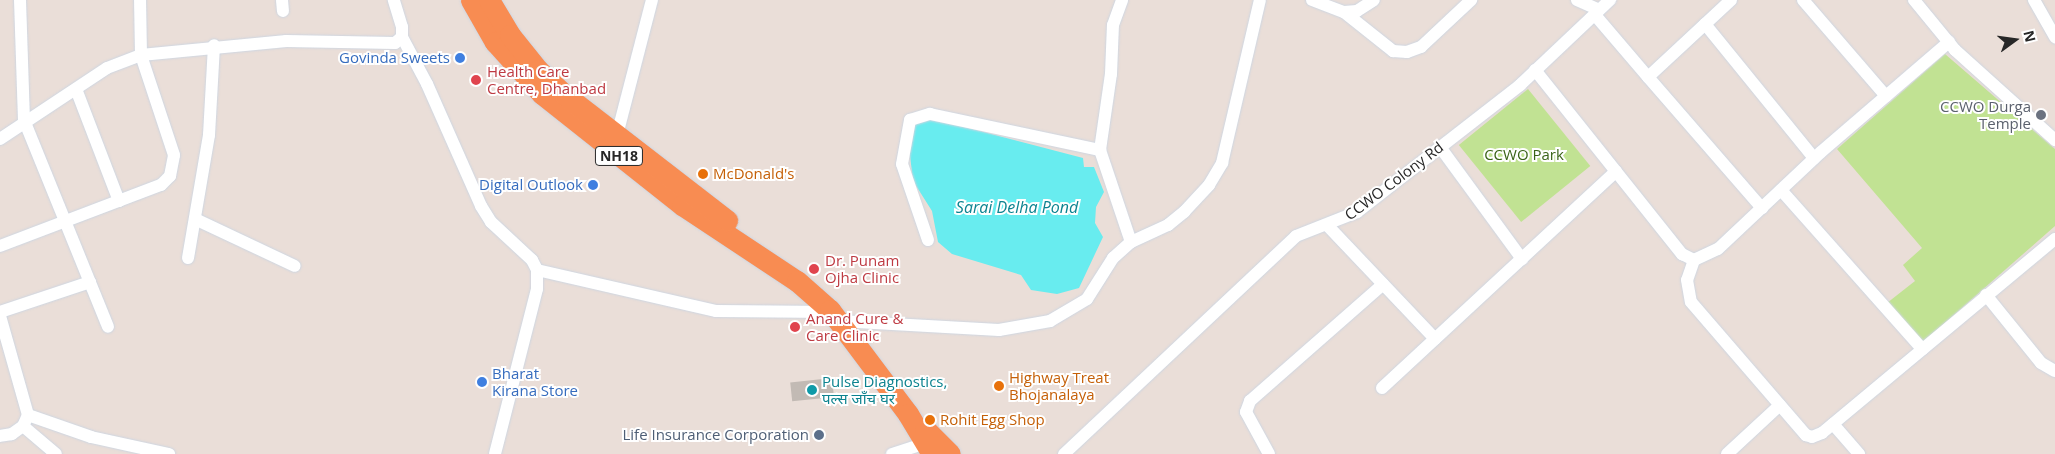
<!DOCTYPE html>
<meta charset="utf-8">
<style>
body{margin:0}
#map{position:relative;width:2055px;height:454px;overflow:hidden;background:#eaded8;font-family:"Open Sans","Noto Sans Devanagari",sans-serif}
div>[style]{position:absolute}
.green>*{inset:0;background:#c1e293;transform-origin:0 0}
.water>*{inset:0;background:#68ecef}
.building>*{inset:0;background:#c2bab4;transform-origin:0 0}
.roads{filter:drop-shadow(0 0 1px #ced6e1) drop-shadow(0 0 1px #ced6e1)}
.minor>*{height:12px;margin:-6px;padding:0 6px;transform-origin:6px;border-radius:6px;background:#fff}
.trunk>*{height:21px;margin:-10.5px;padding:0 10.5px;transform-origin:10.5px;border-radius:10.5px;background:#f88c52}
.dots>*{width:14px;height:14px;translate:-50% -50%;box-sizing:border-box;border:2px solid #fff;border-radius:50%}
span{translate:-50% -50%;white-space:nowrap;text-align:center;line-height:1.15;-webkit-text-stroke:4px #fff;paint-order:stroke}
.shield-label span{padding:1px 4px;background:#fff;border:1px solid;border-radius:4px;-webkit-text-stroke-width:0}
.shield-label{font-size:14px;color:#272727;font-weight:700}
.shop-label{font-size:15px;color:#366cbe}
.right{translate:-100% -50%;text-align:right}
.left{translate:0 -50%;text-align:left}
.health-label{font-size:15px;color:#be3a42}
.worship-label{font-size:15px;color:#5b616d}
.park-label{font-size:15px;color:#3a6318}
.food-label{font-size:15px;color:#c56008}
.street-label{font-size:15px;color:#272727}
.culture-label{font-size:15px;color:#0d838f}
.service-label{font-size:15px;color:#4e5e75}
.water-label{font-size:16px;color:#0c8390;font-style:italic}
.north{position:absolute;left:1990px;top:15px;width:50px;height:50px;-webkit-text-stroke:4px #fff;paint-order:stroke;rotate:76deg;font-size:14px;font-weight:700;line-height:20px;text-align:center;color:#272727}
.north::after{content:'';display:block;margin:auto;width:18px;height:22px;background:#272727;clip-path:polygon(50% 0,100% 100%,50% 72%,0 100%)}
</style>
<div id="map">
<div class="green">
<div style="clip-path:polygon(1945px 54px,2055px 149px,2055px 226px,1923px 342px,1887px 303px,1915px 281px,1903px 265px,1922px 248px,1837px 149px)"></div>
<div style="left:1528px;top:89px;width:99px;height:89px;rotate:51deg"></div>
</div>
<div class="water">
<div style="clip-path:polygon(930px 118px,1083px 158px,1084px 167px,1094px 167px,1104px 192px,1096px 207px,1095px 223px,1103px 237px,1079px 288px,1057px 294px,1031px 290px,1021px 275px,952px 254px,938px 242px,932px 211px,913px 181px,909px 147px,916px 122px)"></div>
</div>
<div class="building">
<div style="left:832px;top:378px;width:19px;height:42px;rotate:84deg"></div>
</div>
<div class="roads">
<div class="minor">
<div style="left:20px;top:0;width:120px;rotate:88.1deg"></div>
<div style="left:24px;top:120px;width:223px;rotate:67.9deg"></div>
<div style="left:282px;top:0;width:11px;rotate:85deg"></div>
<div style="left:1312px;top:0;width:34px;rotate:21deg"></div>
<div style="left:1344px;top:12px;width:13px;rotate:-4deg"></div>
<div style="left:1357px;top:11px;width:20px;rotate:-33deg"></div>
<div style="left:1577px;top:0;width:24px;rotate:24deg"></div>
<div style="left:1731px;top:0;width:113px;rotate:137.1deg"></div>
<div style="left:1648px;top:77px;width:174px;rotate:49deg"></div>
<div style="left:1803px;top:0;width:127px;rotate:49.2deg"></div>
<div style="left:1914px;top:0;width:65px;rotate:50.6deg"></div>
<div style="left:1955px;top:50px;width:135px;rotate:42deg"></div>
<div style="left:2034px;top:0;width:43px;rotate:60.4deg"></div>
<div style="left:1344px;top:12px;width:63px;rotate:38.5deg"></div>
<div style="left:1393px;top:51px;width:14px;rotate:4deg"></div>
<div style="left:1407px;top:52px;width:15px;rotate:-20deg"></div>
<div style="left:1421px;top:47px;width:69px;rotate:-43.2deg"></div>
<div style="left:1595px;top:15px;width:82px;rotate:49.5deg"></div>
<div style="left:1705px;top:24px;width:173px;rotate:50.9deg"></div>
<div style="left:402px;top:37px;width:53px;rotate:62deg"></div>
<div style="left:427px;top:84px;width:133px;rotate:66.1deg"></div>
<div style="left:481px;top:206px;width:19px;rotate:58deg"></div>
<div style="left:491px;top:222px;width:56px;rotate:42.8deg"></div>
<div style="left:532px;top:260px;width:11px;rotate:63deg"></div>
<div style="left:537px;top:270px;width:19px;rotate:90deg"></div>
<div style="left:537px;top:289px;width:170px;rotate:104.3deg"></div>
<div style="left:1535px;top:70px;width:236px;rotate:51.4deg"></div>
<div style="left:1682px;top:254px;width:13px;rotate:27deg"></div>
<div style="left:1694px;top:260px;width:26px;rotate:-25deg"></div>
<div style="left:1718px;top:249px;width:141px;rotate:-43.3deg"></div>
<div style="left:1821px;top:152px;width:169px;rotate:-40.7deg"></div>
<div style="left:76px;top:89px;width:120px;rotate:69deg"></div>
<div style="left:0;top:139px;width:128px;rotate:-33.6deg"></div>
<div style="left:107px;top:68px;width:36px;rotate:-21deg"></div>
<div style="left:141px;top:55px;width:146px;rotate:-5.5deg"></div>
<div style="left:286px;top:41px;width:109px;rotate:1.1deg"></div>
<div style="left:395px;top:43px;width:9px;rotate:-41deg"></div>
<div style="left:402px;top:37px;width:10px;rotate:-90deg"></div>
<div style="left:402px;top:27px;width:28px;rotate:-107deg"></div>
<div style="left:616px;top:139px;width:144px;rotate:-75.5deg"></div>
<div style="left:1440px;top:147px;width:139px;rotate:53.8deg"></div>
<div style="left:1100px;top:150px;width:77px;rotate:-81.8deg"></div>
<div style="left:1111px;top:74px;width:49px;rotate:-87.7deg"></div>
<div style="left:1113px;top:25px;width:27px;rotate:-70deg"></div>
<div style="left:1781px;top:190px;width:213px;rotate:48.4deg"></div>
<div style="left:195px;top:219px;width:110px;rotate:25.2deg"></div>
<div style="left:1327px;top:225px;width:157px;rotate:46.5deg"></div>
<div style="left:928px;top:240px;width:80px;rotate:-108.9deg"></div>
<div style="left:902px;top:164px;width:45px;rotate:-79.7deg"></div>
<div style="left:910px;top:120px;width:21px;rotate:-17deg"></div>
<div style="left:930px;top:114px;width:174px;rotate:12deg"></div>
<div style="left:1100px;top:150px;width:97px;rotate:71.4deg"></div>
<div style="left:0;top:246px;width:172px;rotate:-20.8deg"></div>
<div style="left:161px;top:185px;width:13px;rotate:-45deg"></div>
<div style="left:170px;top:176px;width:21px;rotate:-79deg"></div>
<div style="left:174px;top:155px;width:105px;rotate:-108.3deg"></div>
<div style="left:141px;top:55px;width:55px;rotate:-91deg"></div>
<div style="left:188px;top:258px;width:125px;rotate:-80.3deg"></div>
<div style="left:209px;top:135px;width:90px;rotate:-86.8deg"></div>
<div style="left:1694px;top:260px;width:21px;rotate:109deg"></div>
<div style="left:1687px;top:280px;width:22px;rotate:80deg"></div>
<div style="left:1691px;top:302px;width:176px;rotate:49.2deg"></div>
<div style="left:1806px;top:435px;width:6px;rotate:18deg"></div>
<div style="left:1812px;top:437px;width:11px;rotate:-22deg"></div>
<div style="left:1822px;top:433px;width:303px;rotate:-39.8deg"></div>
<div style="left:537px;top:270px;width:184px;rotate:12.9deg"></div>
<div style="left:716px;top:311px;width:116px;rotate:0.5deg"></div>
<div style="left:1986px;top:295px;width:87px;rotate:51deg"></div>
<div style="left:2041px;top:363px;width:16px;rotate:30deg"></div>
<div style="left:0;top:312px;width:95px;rotate:-18.4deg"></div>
<div style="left:0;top:316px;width:103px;rotate:74.2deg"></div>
<div style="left:28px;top:415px;width:12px;rotate:114deg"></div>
<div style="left:23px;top:426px;width:14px;rotate:144deg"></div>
<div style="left:12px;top:434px;width:12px;rotate:171deg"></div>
<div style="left:839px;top:321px;width:160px;rotate:3.2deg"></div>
<div style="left:999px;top:330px;width:52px;rotate:-10deg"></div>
<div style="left:1050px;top:321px;width:43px;rotate:-30.7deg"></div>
<div style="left:1087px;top:299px;width:49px;rotate:-57.6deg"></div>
<div style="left:1113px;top:258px;width:24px;rotate:-42deg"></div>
<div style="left:1131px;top:242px;width:41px;rotate:-24.7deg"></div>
<div style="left:1168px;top:225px;width:21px;rotate:-39deg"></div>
<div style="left:1184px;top:212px;width:37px;rotate:-47deg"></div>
<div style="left:1209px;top:185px;width:26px;rotate:-59deg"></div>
<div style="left:1222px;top:163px;width:167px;rotate:-76.9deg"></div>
<div style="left:1382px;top:388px;width:319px;rotate:-42.8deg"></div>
<div style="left:28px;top:415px;width:67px;rotate:19.2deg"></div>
<div style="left:91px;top:437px;width:80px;rotate:12.3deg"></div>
<div style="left:1833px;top:424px;width:40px;rotate:49deg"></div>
<div style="left:23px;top:426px;width:43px;rotate:40.3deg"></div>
<div style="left:892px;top:454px;width:33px;rotate:-18deg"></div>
<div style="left:1064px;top:454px;width:318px;rotate:-43.2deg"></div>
<div style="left:1296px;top:236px;width:66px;rotate:-21.5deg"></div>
<div style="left:1357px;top:212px;width:207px;rotate:-37.9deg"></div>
<div style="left:1520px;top:85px;width:124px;rotate:-43.4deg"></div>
<div style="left:1269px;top:454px;width:48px;rotate:-118.7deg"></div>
<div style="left:1246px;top:412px;width:12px;rotate:-70deg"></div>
<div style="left:1250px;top:401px;width:177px;rotate:-41.3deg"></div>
<div style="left:1727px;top:454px;width:72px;rotate:-42.8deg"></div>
</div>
<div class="trunk">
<div style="left:471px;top:0;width:48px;rotate:60.3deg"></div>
<div style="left:495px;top:42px;width:70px;rotate:47.9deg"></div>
<div style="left:542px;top:94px;width:179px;rotate:38.4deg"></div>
<div style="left:682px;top:205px;width:138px;rotate:33.5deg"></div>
<div style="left:797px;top:281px;width:44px;rotate:41.3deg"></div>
<div style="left:830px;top:310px;width:130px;rotate:53.1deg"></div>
<div style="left:908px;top:414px;width:47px;rotate:59deg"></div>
<div style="left:489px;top:0;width:41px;rotate:59deg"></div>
<div style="left:510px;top:35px;width:45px;rotate:51.3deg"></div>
<div style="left:538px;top:70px;width:37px;rotate:43deg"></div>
<div style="left:565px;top:95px;width:205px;rotate:37.7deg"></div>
<div style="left:925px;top:429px;width:35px;rotate:45deg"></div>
</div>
</div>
<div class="dots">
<div style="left:460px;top:58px;background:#3f7fe0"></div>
<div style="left:476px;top:80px;background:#e0444e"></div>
<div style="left:2041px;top:115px;background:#6b7280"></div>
<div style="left:703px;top:174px;background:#e8710a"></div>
<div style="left:593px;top:185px;background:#3f7fe0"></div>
<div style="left:814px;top:269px;background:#e0444e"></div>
<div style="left:795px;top:327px;background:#e0444e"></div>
<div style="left:482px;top:382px;background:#3f7fe0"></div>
<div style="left:999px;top:386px;background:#e8710a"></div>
<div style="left:812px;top:390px;background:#0f9aa8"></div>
<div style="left:930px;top:420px;background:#e8710a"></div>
<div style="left:819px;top:435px;background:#5c6f8a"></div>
</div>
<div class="shield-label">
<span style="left:619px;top:156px">NH18</span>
</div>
<div class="shop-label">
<span class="right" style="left:450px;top:58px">Govinda Sweets</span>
<span class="right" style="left:583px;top:185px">Digital Outlook</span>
<span class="left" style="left:492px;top:382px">Bharat<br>Kirana Store</span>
</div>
<div class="health-label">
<span class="left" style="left:487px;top:80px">Health Care<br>Centre, Dhanbad</span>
<span class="left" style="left:825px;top:269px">Dr. Punam<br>Ojha Clinic</span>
<span class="left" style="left:806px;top:327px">Anand Cure &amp;<br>Care Clinic</span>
</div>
<div class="worship-label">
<span class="right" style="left:2031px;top:115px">CCWO Durga<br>Temple</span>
</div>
<div class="park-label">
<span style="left:1524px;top:155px">CCWO Park</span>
</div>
<div class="food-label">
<span class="left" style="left:713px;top:174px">McDonald's</span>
<span class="left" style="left:1009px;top:386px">Highway Treat<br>Bhojanalaya</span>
<span class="left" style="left:940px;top:420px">Rohit Egg Shop</span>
</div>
<div class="street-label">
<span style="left:1394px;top:181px;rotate:-37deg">CCWO Colony Rd</span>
</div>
<div class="culture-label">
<span class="left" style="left:822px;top:390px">Pulse Diagnostics,<br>पल्स जाँच घर</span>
</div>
<div class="service-label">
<span class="right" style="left:809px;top:435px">Life Insurance Corporation</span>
</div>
<div class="water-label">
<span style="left:1017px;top:207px">Sarai Delha Pond</span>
</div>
<div class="north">N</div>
</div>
